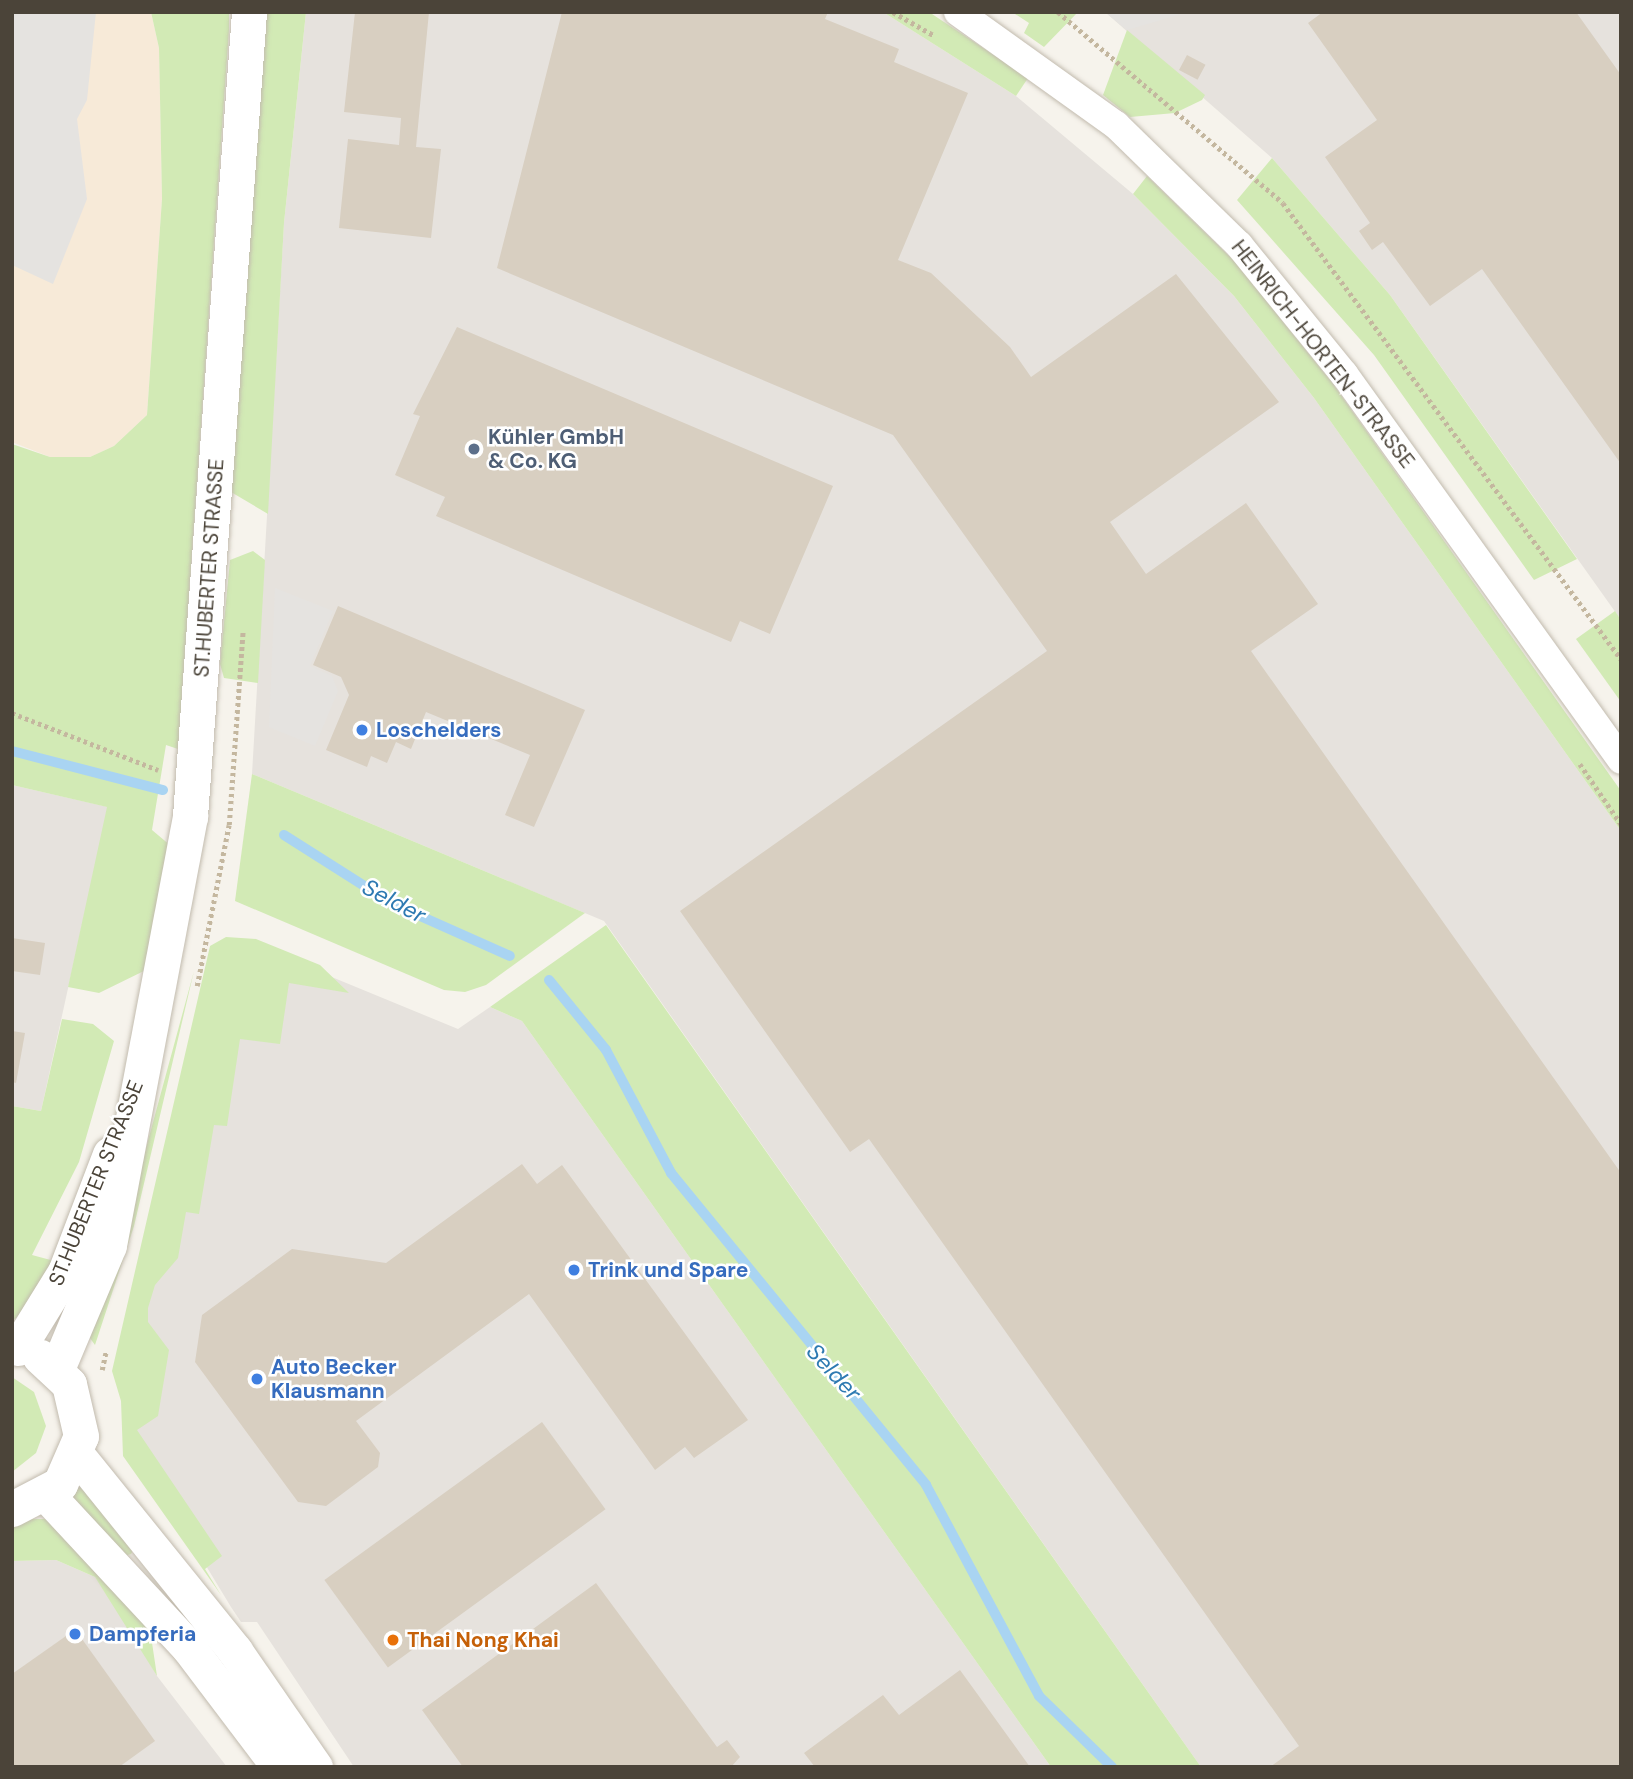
<!DOCTYPE html>
<meta charset="utf-8">
<style>
body{margin:0}
#map{position:relative;width:1633px;height:1779px;overflow:hidden;background:#f6f3ec;font-family:"DM Sans",sans-serif}
div>[style]{position:absolute}
.commercial>*{inset:0;background:#f7ead8}
.industrial>*{inset:0;background:#e6e2dd}
.green>*{inset:0;background:#d2eab5}
.parking>*{inset:0;background:#e5e3e0}
.stream>*{height:10px;margin:-5px;padding:0 5px;transform-origin:5px;border-radius:5px;background:#a9d4f2}
.building>*{inset:0;background:#d8cfc1;transform-origin:0 0}
.path>*{height:4.5px;margin-top:-2.25px;transform-origin:0;background:repeating-linear-gradient(90deg,#c4b79f 0 3.5px,transparent 0 7px)}
.roads{filter:drop-shadow(0 0 2px #c2bbae) drop-shadow(0 0 2px #c2bbae)}
.minor>*{height:28px;margin:-14px;padding:0 14px;transform-origin:14px;border-radius:14px;background:#fff}
.tertiary>*{height:35px;margin:-17.5px;padding:0 17.5px;transform-origin:17.5px;border-radius:17.5px;background:#fff}
.dots>*{width:19px;height:19px;translate:-50% -50%;box-sizing:border-box;border:4px solid #fff;border-radius:50%}
span{translate:-50% -50%;white-space:nowrap;text-align:center;line-height:1.15;-webkit-text-stroke:5px #fff;paint-order:stroke}
.street-label{font-size:21px;color:#4b4439}
.service-label{font-size:21px;color:#4e5e75;font-weight:700}
.left{translate:0 -50%;text-align:left}
.shop-label{font-size:21px;color:#366cbe;font-weight:700}
.food-label{font-size:21px;color:#c56008;font-weight:700}
.water-label{font-size:23px;color:#2e7ab2;font-style:italic}
.frame{position:absolute;inset:0;border:14px solid #4b4439;pointer-events:none}
</style>
<div id="map">
<div class="commercial">
<div style="clip-path:polygon(12px 12px,151px 12px,159px 48px,162px 199px,147px 415px,114px 446px,90px 457px,50px 457px,12px 442px)"></div>
</div>
<div class="industrial">
<div style="clip-path:polygon(306px 12px,883px 12px,1016px 96px,1133px 194px,1234px 296px,1314px 398px,1621px 831px,1621px 1767px,1201px 1767px,604px 921px,252px 774px,284px 223px)"></div>
<div style="clip-path:polygon(1105px 12px,1621px 12px,1621px 620px,1390px 295px,1272px 158px)"></div>
<div style="clip-path:polygon(12px 785px,108px 807px,41px 1111px,12px 1106px)"></div>
<div style="clip-path:polygon(254px 945px,458px 1029px,490px 1007px,522px 1021px,1051px 1767px,354px 1767px,257px 1622px,241px 1622px,231px 1607px,123px 1429px,140px 1319px)"></div>
<div style="clip-path:polygon(56px 1560px,95px 1577px,110px 1594px,157px 1676px,227px 1767px,12px 1767px,12px 1561px)"></div>
</div>
<div class="green">
<div style="clip-path:polygon(151px 12px,229px 12px,229px 30px,178px 749px,166px 745px,152px 830px,171px 846px,150px 968px,99px 993px,68px 987px,107px 807px,12px 785px,12px 444px,50px 457px,90px 457px,114px 446px,147px 415px,162px 199px,159px 48px)"></div>
<div style="clip-path:polygon(261px 12px,306px 12px,284px 223px,268px 514px,231px 492px)"></div>
<div style="clip-path:polygon(883px 12px,929px 12px,1028px 78px,1016px 96px)"></div>
<div style="clip-path:polygon(1012px 12px,1078px 12px,1044px 47px,1024px 33px,1029px 23px)"></div>
<div style="clip-path:polygon(1127px 30px,1205px 95px,1202px 100px,1175px 113px,1130px 117px,1103px 95px)"></div>
<div style="clip-path:polygon(1272px 158px,1390px 295px,1577px 559px,1534px 580px,1374px 355px,1237px 200px)"></div>
<div style="clip-path:polygon(1147px 176px,1234px 261px,1333px 384px,1621px 791px,1621px 831px,1314px 398px,1234px 296px,1133px 194px)"></div>
<div style="clip-path:polygon(253px 551px,265px 560px,258px 683px,224px 678px,220px 664px,230px 560px)"></div>
<div style="clip-path:polygon(1615px 611px,1621px 620px,1621px 702px,1576px 639px)"></div>
<div style="clip-path:polygon(252px 774px,585px 913px,486px 985px,465px 992px,444px 990px,235px 901px)"></div>
<div style="clip-path:polygon(606px 925px,1201px 1767px,1051px 1767px,522px 1021px,490px 1007px)"></div>
<div style="clip-path:polygon(226px 937px,256px 939px,320px 965px,349px 993px,289px 983px,280px 1044px,240px 1039px,227px 1126px,214px 1125px,199px 1214px,186px 1212px,178px 1258px,155px 1285px,148px 1308px,148px 1322px,169px 1350px,158px 1416px,137px 1430px,222px 1556px,205px 1569px,221px 1595px,123px 1456px,121px 1401px,112px 1371px,210px 946px)"></div>
<div style="clip-path:polygon(194px 971px,134px 1226px,95px 1345px,87px 1334px,123px 1233px)"></div>
<div style="clip-path:polygon(62px 1019px,93px 1024px,114px 1041px,79px 1162px,32px 1255px,58px 1262px,33px 1304px,12px 1321px,12px 1106px,41px 1111px)"></div>
<div style="clip-path:polygon(12px 1377px,34px 1392px,46px 1426px,36px 1453px,12px 1472px)"></div>
<div style="clip-path:polygon(78px 1481px,135px 1547px,131px 1554px,124px 1556px,68px 1493px)"></div>
<div style="clip-path:polygon(12px 1519px,45px 1519px,71px 1532px,148px 1616px,157px 1676px,95px 1577px,56px 1560px,12px 1561px)"></div>
</div>
<div class="parking">
<div style="clip-path:polygon(12px 12px,96px 12px,87px 100px,77px 119px,87px 199px,53px 284px,12px 265px)"></div>
<div style="clip-path:polygon(1105px 12px,1188px 12px,1127px 30px)"></div>
<div style="clip-path:polygon(275px 588px,333px 611px,310px 666px,332px 676px,338px 691px,315px 746px,269px 727px)"></div>
</div>
<div class="stream">
<div style="left:12px;top:751px;width:156px;rotate:14.5deg"></div>
<div style="left:284px;top:835px;width:127px;rotate:32.4deg"></div>
<div style="left:391px;top:903px;width:130px;rotate:24deg"></div>
<div style="left:549px;top:980px;width:90px;rotate:50.8deg"></div>
<div style="left:606px;top:1050px;width:139px;rotate:62.1deg"></div>
<div style="left:671px;top:1173px;width:403px;rotate:50.7deg"></div>
<div style="left:926px;top:1485px;width:239px;rotate:61.8deg"></div>
<div style="left:1039px;top:1696px;width:102px;rotate:44.2deg"></div>
</div>
<div class="building">
<div style="clip-path:polygon(355px 12px,429px 12px,416px 147px,441px 149px,431px 238px,339px 228px,348px 139px,399px 145px,401px 118px,344px 112px)"></div>
<div style="clip-path:polygon(562px 12px,828px 12px,825px 19px,899px 49px,894px 62px,968px 93px,898px 260px,931px 273px,1010px 347px,1031px 377px,1176px 274px,1279px 402px,1110px 522px,1146px 574px,1246px 503px,1318px 604px,1251px 651px,1621px 1173px,1621px 1767px,1270px 1767px,1299px 1746px,869px 1139px,850px 1152px,680px 911px,1047px 651px,893px 435px,497px 268px)"></div>
<div style="clip-path:polygon(1323px 12px,1576px 12px,1621px 75px,1621px 464px,1482px 269px,1430px 306px,1383px 242px,1372px 250px,1359px 231px,1370px 223px,1325px 157px,1377px 120px,1308px 23px)"></div>
<div style="left:1187px;top:55px;width:21px;height:17px;rotate:28deg"></div>
<div style="clip-path:polygon(457px 327px,833px 486px,770px 634px,740px 621px,731px 642px,436px 516px,445px 497px,395px 475px,420px 416px,413px 414px)"></div>
<div style="clip-path:polygon(338px 606px,585px 710px,534px 827px,505px 815px,530px 755px,426px 712px,411px 749px,396px 742px,387px 763px,371px 756px,367px 767px,326px 750px,349px 695px,341px 677px,313px 665px)"></div>
<div style="clip-path:polygon(12px 938px,45px 943px,40px 975px,12px 971px)"></div>
<div style="clip-path:polygon(12px 1031px,25px 1033px,16px 1083px,12px 1082px)"></div>
<div style="clip-path:polygon(522px 1164px,537px 1184px,562px 1165px,748px 1420px,694px 1458px,685px 1447px,655px 1470px,529px 1294px,356px 1421px,380px 1453px,378px 1467px,326px 1506px,298px 1502px,195px 1362px,202px 1315px,292px 1249px,386px 1263px)"></div>
<div style="left:542px;top:1422px;width:108px;height:269px;rotate:54deg"></div>
<div style="clip-path:polygon(596px 1583px,717px 1747px,727px 1740px,740px 1757px,731px 1767px,463px 1767px,422px 1710px)"></div>
<div style="clip-path:polygon(66px 1636px,82px 1639px,155px 1741px,119px 1767px,12px 1767px,12px 1674px)"></div>
<div style="clip-path:polygon(960px 1670px,1030px 1767px,815px 1767px,804px 1753px,883px 1695px,899px 1715px)"></div>
</div>
<div class="path">
<div style="left:893px;top:12px;width:48px;rotate:29.7deg"></div>
<div style="left:1058px;top:12px;width:295px;rotate:40.3deg"></div>
<div style="left:1283px;top:203px;width:568px;rotate:53.45deg"></div>
<div style="left:12px;top:713px;width:157px;rotate:21.3deg"></div>
<div style="left:1580px;top:764px;width:73px;rotate:55.7deg"></div>
<div style="left:197px;top:986px;width:164px;rotate:-78.8deg"></div>
<div style="left:229px;top:825px;width:195px;rotate:-85.9deg"></div>
<div style="left:102px;top:1370px;width:19px;rotate:-78deg"></div>
</div>
<div class="roads">
<div class="minor">
<div style="left:958px;top:12px;width:194px;rotate:35.6deg"></div>
<div style="left:1116px;top:125px;width:172px;rotate:44.3deg"></div>
<div style="left:1239px;top:245px;width:166px;rotate:50.9deg"></div>
<div style="left:1344px;top:374px;width:475px;rotate:54.3deg"></div>
</div>
<div class="tertiary">
<div style="left:18px;top:1348px;width:89px;rotate:-58.3deg"></div>
<div style="left:65px;top:1272px;width:126px;rotate:-69.1deg"></div>
<div style="left:57px;top:1369px;width:134px;rotate:-67.2deg"></div>
<div style="left:109px;top:1245px;width:437px;rotate:-79.3deg"></div>
<div style="left:190px;top:816px;width:806px;rotate:-85.8deg"></div>
<div style="left:77px;top:1455px;width:252px;rotate:51.1deg"></div>
<div style="left:235px;top:1651px;width:141px;rotate:55.4deg"></div>
<div style="left:47px;top:1495px;width:209px;rotate:47.1deg"></div>
<div style="left:189px;top:1648px;width:149px;rotate:52.9deg"></div>
<div style="left:12px;top:1509px;width:54px;rotate:-27.5deg"></div>
<div style="left:60px;top:1484px;width:52px;rotate:-66.4deg"></div>
<div style="left:81px;top:1436px;width:53px;rotate:-103deg"></div>
<div style="left:69px;top:1384px;width:40px;rotate:-137deg"></div>
</div>
</div>
<div class="dots">
<div style="left:474px;top:449px;background:#5c6f8a"></div>
<div style="left:362px;top:730px;background:#3f7fe0"></div>
<div style="left:574px;top:1270px;background:#3f7fe0"></div>
<div style="left:257px;top:1379px;background:#3f7fe0"></div>
<div style="left:75px;top:1634px;background:#3f7fe0"></div>
<div style="left:393px;top:1640px;background:#e8710a"></div>
</div>
<div class="street-label">
<span style="left:1323px;top:354px;rotate:52deg">HEINRICH-HORTEN-STRASSE</span>
<span style="left:209px;top:568px;rotate:-86deg">ST.HUBERTER STRASSE</span>
<span style="left:96px;top:1183px;rotate:-68deg">ST.HUBERTER STRASSE</span>
</div>
<div class="service-label">
<span class="left" style="left:488px;top:449px">Kühler GmbH<br>&amp; Co. KG</span>
</div>
<div class="shop-label">
<span class="left" style="left:376px;top:730px">Loschelders</span>
<span class="left" style="left:588px;top:1270px">Trink und Spare</span>
<span class="left" style="left:271px;top:1379px">Auto Becker<br>Klausmann</span>
<span class="left" style="left:89px;top:1634px">Dampferia</span>
</div>
<div class="food-label">
<span class="left" style="left:407px;top:1640px">Thai Nong Khai</span>
</div>
<div class="water-label">
<span style="left:394px;top:901px;rotate:28deg">Selder</span>
<span style="left:834px;top:1372px;rotate:47deg">Selder</span>
</div>
<div class="frame"></div>
</div>
